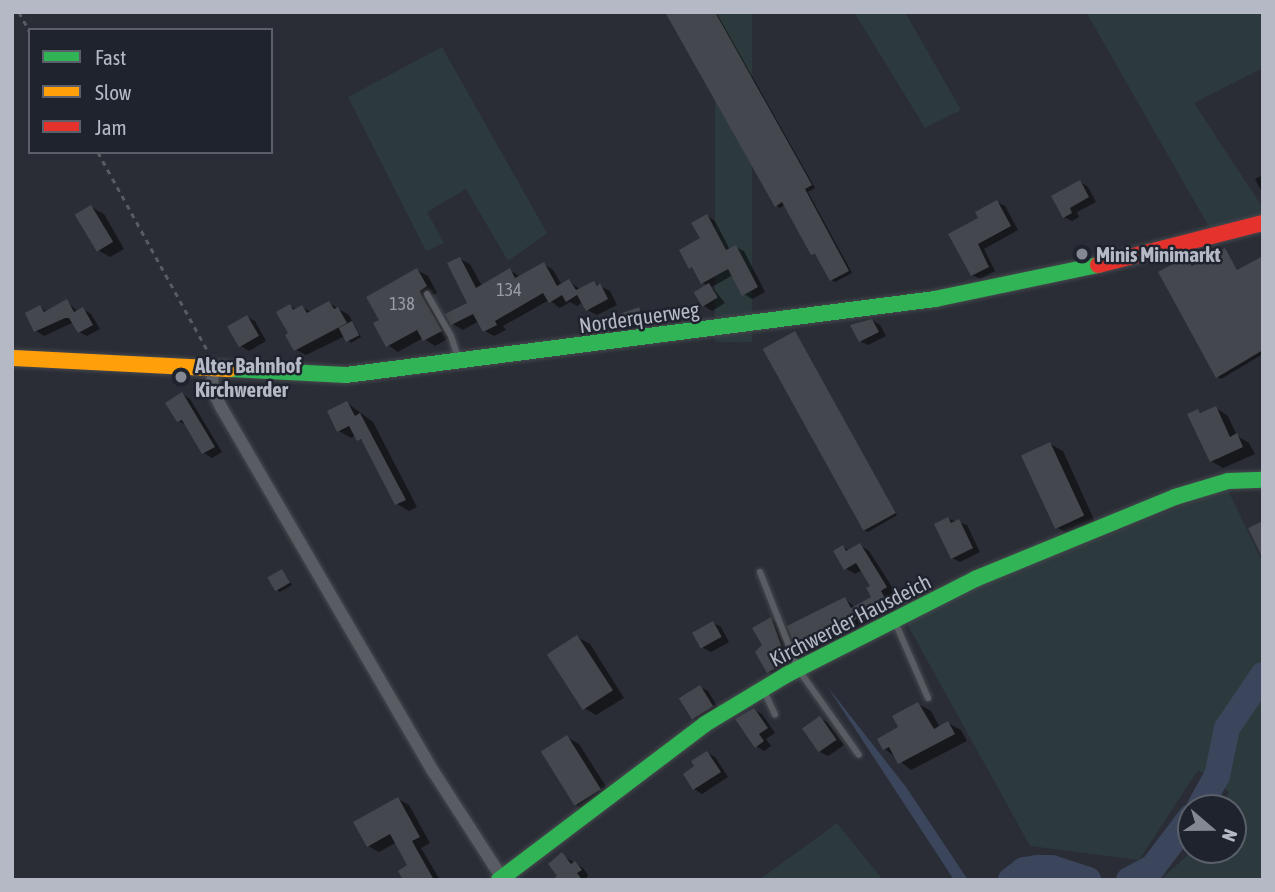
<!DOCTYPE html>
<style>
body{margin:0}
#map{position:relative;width:1275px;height:892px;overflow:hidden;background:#2a2d35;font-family:"Asap Condensed",sans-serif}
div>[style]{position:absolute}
.green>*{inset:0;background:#2c393d;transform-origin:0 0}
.water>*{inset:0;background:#3b455c}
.shadow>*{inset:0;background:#0007}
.river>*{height:26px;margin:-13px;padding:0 13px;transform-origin:13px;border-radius:13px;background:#3b455c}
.building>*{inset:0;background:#44474d;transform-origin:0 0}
.path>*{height:2.5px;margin-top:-1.25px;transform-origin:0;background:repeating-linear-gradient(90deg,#595b61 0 5px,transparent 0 10px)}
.roads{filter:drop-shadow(0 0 2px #46484e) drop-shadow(0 0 2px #46484e)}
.lane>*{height:6px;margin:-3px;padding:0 3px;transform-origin:3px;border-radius:3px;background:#5a5c63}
.street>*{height:12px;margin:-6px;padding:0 6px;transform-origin:6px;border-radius:6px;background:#5a5c63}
.fast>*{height:16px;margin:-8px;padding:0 8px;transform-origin:8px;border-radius:8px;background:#30b455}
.slow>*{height:16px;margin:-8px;padding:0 8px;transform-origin:8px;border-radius:8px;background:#ff9f0a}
.jam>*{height:16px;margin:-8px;padding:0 8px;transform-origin:8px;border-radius:8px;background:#e5322d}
.dots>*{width:19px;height:19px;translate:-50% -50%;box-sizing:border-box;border:4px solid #1e232e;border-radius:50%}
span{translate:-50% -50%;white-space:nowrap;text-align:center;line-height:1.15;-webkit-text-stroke:5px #1e232e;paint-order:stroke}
.number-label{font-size:18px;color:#999ca7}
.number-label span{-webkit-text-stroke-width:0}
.poi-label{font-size:21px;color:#b5b9c5;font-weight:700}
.left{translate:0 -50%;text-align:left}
.street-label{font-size:21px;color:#b5b9c5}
.frame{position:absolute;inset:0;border:14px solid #b5b9c5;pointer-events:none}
.legend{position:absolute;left:28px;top:28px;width:245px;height:126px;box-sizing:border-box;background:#1e232e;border:2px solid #5a5f6a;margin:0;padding:9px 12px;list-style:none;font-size:21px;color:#b5b9c5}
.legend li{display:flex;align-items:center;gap:14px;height:35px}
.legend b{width:35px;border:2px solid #5a5f6a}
.north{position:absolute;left:1177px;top:794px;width:70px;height:70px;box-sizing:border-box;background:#1e232e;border:2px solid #5a5f6a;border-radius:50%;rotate:110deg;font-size:19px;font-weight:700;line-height:28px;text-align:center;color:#b5b9c5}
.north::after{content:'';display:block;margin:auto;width:24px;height:32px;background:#848893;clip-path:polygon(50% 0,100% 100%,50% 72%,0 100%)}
</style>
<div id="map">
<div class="green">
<div style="left:715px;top:12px;width:37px;height:330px"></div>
<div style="clip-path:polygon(854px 12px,905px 12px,961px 110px,925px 128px)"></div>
<div style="clip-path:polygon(1086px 12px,1263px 12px,1263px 68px,1194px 103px,1263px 208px,1263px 217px,1211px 230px)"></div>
<div style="clip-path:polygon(442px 47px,547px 233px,508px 261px,466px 189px,427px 212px,444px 243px,426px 251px,348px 97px)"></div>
<div style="clip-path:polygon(1227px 488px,1263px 563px,1263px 880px,1160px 880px,1193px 850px,1233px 850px,1233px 808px,1220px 808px,1229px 792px,1198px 770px,1139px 860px,1030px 846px,906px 622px,978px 586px)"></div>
<div style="clip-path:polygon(837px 823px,883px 880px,759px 880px)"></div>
</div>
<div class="water">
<div style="clip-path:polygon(827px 686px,906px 787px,968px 880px,954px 880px)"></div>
</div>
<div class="shadow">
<div style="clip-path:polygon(667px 12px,716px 12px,815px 188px,808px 192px,852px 273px,835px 282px,831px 280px,818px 256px,812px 254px,785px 204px,780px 208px,776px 205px)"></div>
<div style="clip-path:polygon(1263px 175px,1263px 194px,1255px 179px)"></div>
<div style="clip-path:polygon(1080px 182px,1088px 187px,1096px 202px,1077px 212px,1079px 217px,1072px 221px,1064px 217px)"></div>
<div style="clip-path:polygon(997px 202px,1005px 206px,1018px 230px,984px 249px,995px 271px,980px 279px,972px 275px,980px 219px)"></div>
<div style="clip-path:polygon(91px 207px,104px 214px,124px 249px,110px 257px,98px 250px)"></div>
<div style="clip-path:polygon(707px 216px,715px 221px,730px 250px,736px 247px,744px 251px,765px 292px,752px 299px,744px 294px,733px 275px,712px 287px,725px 303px,712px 311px,704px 306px,707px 285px,703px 283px,702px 239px)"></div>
<div style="clip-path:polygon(1225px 250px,1263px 313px,1263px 354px,1221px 379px,1217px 376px,1186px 259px,1194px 267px)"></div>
<div style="clip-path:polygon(460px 259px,470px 264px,482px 286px,510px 270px,519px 276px,544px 264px,553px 270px,562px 285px,569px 281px,581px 290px,594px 283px,610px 291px,617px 305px,597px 315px,587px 310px,583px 302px,577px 306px,570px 302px,560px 308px,549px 300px,503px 326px,506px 330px,494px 336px,485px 331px,479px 321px,463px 330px,453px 324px,469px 304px)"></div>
<div style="clip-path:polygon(417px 270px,428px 276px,437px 293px,430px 297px,451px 337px,435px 346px,423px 338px,398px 352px,388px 345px)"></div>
<div style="clip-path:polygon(67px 301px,78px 312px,83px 309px,91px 314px,100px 329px,87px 336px,79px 332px,74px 322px,44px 336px,36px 331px,40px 307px,48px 312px)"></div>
<div style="clip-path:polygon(329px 303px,349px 315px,361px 337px,351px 343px,345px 336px,306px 355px,295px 349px,290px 306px,297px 310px,302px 307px,311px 312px)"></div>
<div style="clip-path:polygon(639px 309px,647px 314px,650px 323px,626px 331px,618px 326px)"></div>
<div style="clip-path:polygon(247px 317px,255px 321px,266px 341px,249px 351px,241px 346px)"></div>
<div style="clip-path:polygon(872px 320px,880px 325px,886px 336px,868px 345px,860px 341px)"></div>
<div style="clip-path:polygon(795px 333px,897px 515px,868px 532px,864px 530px)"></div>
<div style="clip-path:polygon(182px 394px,190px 399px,222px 452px,212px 458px,204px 453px,188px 426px,179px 421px)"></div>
<div style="clip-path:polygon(347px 403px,373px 422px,417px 507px,409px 511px,397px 504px,365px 444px,356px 435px,351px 438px,339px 431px)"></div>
<div style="clip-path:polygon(1216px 408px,1228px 416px,1237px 436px,1249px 443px,1255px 454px,1223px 468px,1211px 461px,1198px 411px,1204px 414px)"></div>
<div style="clip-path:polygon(1050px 444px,1063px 451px,1095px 522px,1068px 534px,1056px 527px)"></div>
<div style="clip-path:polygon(948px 519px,967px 525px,980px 552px,960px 562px,952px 558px)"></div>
<div style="clip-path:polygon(860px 545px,869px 551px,896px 593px,889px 596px,900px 614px,885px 622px,877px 618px,808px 654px,798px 649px,845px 599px,856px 608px,873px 597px,872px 586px,862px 570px,855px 574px,845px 568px,843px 547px,850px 551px)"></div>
<div style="clip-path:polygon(282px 571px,292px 585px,280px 592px,277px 590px)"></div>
<div style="clip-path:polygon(771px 619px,783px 626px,799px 669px,781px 679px,769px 672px,764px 646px)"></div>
<div style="clip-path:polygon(713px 623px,721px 627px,729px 642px,711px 652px,703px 648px)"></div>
<div style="clip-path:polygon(577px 637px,590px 644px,624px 698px,596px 715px,584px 708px)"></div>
<div style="clip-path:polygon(700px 687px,708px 691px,720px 711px,701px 723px,693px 718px)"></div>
<div style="clip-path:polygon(918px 704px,931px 711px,940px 728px,948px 723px,961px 730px,967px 741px,911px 770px,885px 749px)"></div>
<div style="clip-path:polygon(754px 710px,762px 714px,775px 733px,766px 739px,771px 746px,764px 751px,756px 746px)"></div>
<div style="clip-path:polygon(820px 718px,828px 723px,844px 745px,828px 756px,820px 752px)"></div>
<div style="clip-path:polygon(567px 737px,579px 744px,612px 796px,590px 813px,577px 806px)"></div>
<div style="clip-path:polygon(707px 753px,715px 757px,728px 777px,702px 794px,694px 789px)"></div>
<div style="clip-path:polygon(398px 799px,409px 805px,430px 843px,421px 848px,440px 880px,404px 880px,410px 866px,397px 842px,379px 852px,368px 846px)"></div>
<div style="clip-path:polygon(562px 855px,583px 868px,588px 875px,585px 880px,555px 880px,560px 876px)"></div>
</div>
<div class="river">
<div style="left:1199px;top:808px;width:37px;rotate:-61deg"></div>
<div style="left:1217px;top:776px;width:49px;rotate:-78.2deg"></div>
<div style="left:1227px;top:728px;width:64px;rotate:-55.8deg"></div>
<div style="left:1011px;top:880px;width:16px;rotate:-38deg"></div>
<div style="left:1024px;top:870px;width:13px;rotate:-9deg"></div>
<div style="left:1037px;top:868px;width:15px"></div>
<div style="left:1052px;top:868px;width:38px;rotate:18deg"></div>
<div style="left:1129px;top:880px;width:27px;rotate:-28deg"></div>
<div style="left:1153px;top:867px;width:63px;rotate:-52.8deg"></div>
</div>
<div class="building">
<div style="clip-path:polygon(665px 12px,715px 12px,812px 185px,805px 189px,849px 271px,830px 281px,815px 254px,811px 255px,782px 202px,775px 207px)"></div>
<div style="clip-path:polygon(1080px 180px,1089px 197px,1070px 208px,1072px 213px,1063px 218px,1051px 196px)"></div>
<div style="clip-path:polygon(997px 200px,1011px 226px,978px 244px,989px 267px,971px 276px,948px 234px,978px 218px,975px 212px)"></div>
<div style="left:91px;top:205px;width:43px;height:19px;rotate:59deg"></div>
<div style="clip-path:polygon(707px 214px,726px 250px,736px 245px,758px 287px,742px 296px,728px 269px,701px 284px,692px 267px,689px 269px,679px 250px,700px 238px,691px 223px)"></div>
<div style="clip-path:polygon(1225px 248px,1237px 270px,1263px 256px,1263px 350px,1216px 378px,1158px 272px,1186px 257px,1192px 266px)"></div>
<div style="clip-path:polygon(460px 257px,476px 288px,510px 268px,515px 278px,544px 262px,557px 286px,569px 279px,576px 290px,594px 281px,597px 286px,600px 283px,608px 299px,586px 311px,577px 295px,566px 302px,562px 295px,549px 303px,543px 293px,495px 321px,497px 325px,483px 332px,473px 314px,451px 325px,445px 314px,467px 303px,447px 263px)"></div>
<div style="clip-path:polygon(417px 268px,427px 286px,420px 291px,422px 296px,442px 331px,423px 341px,417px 330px,386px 347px,373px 323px,379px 320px,366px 297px)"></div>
<div style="left:709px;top:283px;width:17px;height:18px;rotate:59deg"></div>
<div style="clip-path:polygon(67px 299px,74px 312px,83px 307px,93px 325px,78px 333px,69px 318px,65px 318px,34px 332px,25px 313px,40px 305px,44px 312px)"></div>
<div style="clip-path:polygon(329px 301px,334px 309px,338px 307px,347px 323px,294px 351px,285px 335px,288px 333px,276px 312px,290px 304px,293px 310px,302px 305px,307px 313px)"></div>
<div style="left:639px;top:307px;width:12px;height:28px;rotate:70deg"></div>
<div style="left:247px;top:315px;width:24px;height:23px;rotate:60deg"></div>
<div style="clip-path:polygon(872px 319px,879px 332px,859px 342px,850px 325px)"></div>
<div style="left:352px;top:321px;width:16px;height:15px;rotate:63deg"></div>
<div style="left:795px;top:331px;width:208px;height:37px;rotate:61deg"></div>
<div style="clip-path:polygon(182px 392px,215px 447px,202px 454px,182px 420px,177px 422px,165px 403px)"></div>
<div style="clip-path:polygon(347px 401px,355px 416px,360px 413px,406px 500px,395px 505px,361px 439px,357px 441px,349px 426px,337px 432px,327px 411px)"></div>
<div style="clip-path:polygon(1216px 406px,1230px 437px,1237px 433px,1243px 447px,1210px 462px,1187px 414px,1198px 409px,1200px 413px)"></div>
<div style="left:1050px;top:442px;width:81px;height:32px;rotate:65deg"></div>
<div style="clip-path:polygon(948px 517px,951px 523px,959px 519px,973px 548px,951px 559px,934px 524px)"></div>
<div style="clip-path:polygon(1263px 521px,1263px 559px,1248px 528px)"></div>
<div style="clip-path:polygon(860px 543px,887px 587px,881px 591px,891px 609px,874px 618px,870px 612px,797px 650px,787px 626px,845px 597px,851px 608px,871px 597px,866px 588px,870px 586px,856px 563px,844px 570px,833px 551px,843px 545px,846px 551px)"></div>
<div style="left:282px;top:569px;width:16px;height:17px;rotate:60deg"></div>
<div style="clip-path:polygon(771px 617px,787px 662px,767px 673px,755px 652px,762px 645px,752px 628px)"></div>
<div style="left:713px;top:621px;width:18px;height:24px;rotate:61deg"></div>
<div style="left:577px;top:635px;width:66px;height:36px;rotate:57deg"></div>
<div style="left:700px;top:685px;width:25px;height:25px;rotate:58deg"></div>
<div style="clip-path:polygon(918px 702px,934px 729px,948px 721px,955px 734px,898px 764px,889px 747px,883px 750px,877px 739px,898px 727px,892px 716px)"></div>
<div style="clip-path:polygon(754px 708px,768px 728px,759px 734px,764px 741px,755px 748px,735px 719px)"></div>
<div style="left:820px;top:716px;width:29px;height:22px;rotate:55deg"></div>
<div style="left:567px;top:735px;width:64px;height:31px;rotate:58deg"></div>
<div style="clip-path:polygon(707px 751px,721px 772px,693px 790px,683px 774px,694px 766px,691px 761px)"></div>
<div style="clip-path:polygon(398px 797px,420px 837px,412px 841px,434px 880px,403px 880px,398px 871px,407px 865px,390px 834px,367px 847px,353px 822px)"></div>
<div style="clip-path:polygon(562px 852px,571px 864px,575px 861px,582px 870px,577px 873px,582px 880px,552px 880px,557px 876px,548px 864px)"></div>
</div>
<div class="path">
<div style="left:19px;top:12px;width:23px;rotate:61deg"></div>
<div style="left:98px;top:152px;width:227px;rotate:61.1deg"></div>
</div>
<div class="roads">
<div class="lane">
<div style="left:427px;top:294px;width:48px;rotate:60.3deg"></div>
<div style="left:451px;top:336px;width:25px;rotate:72deg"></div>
<div style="left:760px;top:572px;width:104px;rotate:68.6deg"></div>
<div style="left:798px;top:669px;width:105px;rotate:54.7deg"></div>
<div style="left:895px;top:622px;width:83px;rotate:66.5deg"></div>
<div style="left:764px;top:691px;width:26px;rotate:65deg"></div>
</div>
<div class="street">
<div style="left:213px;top:370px;width:18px;rotate:93deg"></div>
<div style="left:212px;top:388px;width:21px;rotate:65deg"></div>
<div style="left:221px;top:407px;width:421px;rotate:59.8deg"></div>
<div style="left:433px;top:771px;width:127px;rotate:57.2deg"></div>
</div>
<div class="fast">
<div style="left:230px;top:369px;width:116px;rotate:3deg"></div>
<div style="left:346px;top:375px;width:594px;rotate:-7.35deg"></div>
<div style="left:935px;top:299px;width:167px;rotate:-11.8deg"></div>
<div style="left:499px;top:880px;width:258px;rotate:-37.1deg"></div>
<div style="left:705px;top:724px;width:97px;rotate:-31.1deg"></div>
<div style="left:788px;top:674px;width:210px;rotate:-26.9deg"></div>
<div style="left:975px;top:579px;width:216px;rotate:-22.3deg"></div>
<div style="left:1175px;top:497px;width:55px;rotate:-16.8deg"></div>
<div style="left:1228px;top:481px;width:35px;rotate:-2deg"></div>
</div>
<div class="slow">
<div style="left:12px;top:358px;width:218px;rotate:2.9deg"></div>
</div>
<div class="jam">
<div style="left:1098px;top:265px;width:170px;rotate:-14.3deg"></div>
</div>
</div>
<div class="dots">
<div style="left:1082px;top:254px;background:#848893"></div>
<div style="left:181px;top:377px;background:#848893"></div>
</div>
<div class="number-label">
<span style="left:509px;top:290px">134</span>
<span style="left:402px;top:304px">138</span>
</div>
<div class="poi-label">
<span class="left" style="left:1096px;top:254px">Minis Minimarkt</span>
<span class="left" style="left:195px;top:377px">Alter Bahnhof<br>Kirchwerder</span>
</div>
<div class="street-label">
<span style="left:639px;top:317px;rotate:-8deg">Norderquerweg</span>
<span style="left:850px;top:620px;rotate:-27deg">Kirchwerder Hausdeich</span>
</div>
<div class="frame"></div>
<ul class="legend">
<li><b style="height:9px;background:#30b455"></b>Fast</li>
<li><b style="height:9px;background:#ff9f0a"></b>Slow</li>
<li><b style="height:9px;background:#e5322d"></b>Jam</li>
</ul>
<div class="north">N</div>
</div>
